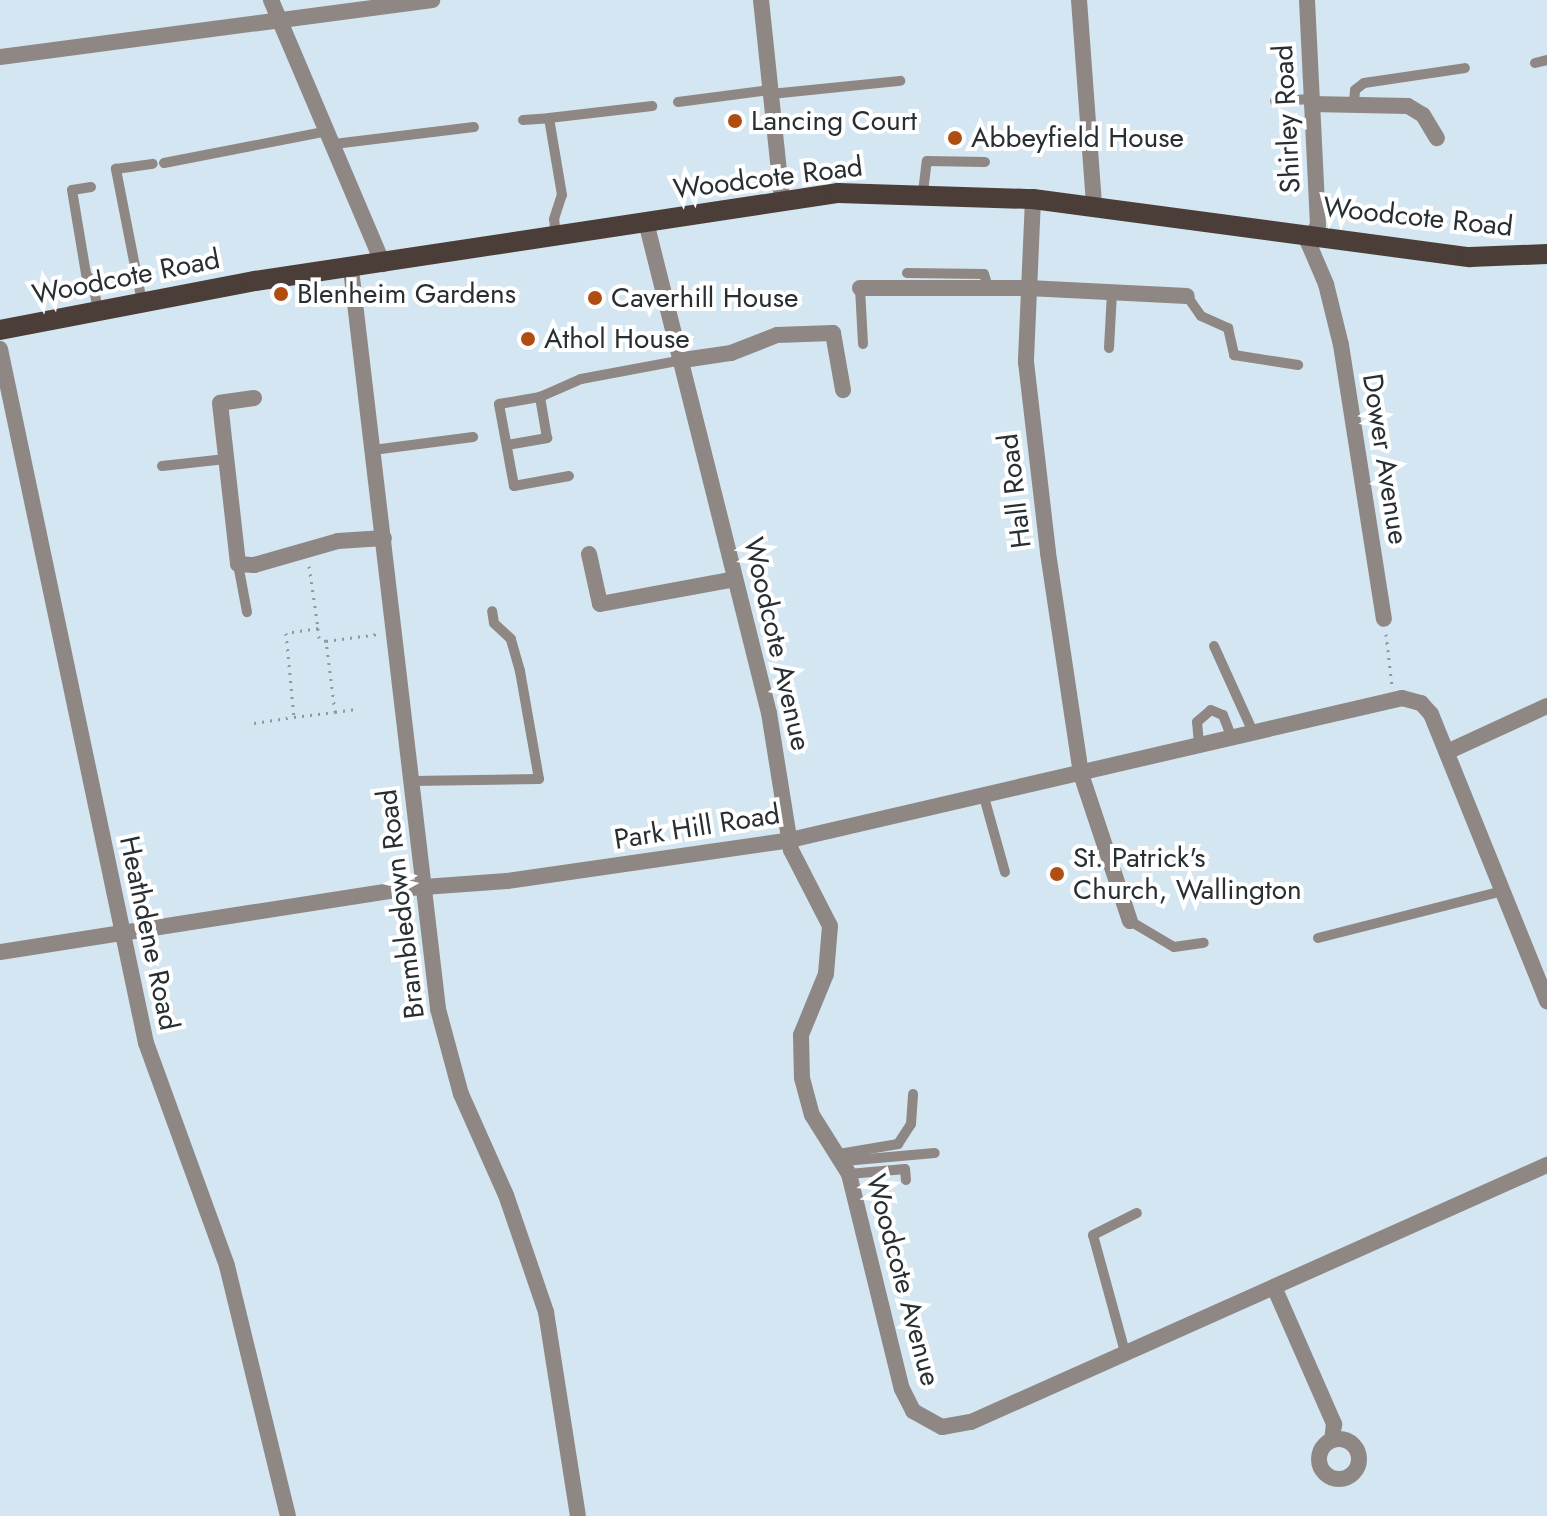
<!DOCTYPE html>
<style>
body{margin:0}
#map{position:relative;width:1547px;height:1516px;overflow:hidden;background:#d4e6f1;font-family:Jost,sans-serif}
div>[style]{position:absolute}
.path>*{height:3px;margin-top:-1.5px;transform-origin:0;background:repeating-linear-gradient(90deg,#8c9aa2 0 2px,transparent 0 8px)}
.lane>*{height:10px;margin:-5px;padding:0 5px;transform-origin:5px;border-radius:5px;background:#8f8783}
.street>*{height:16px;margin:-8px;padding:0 8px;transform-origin:8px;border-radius:8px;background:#8f8783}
.street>.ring{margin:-8px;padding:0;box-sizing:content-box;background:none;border:16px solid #8f8783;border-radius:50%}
.primary>*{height:20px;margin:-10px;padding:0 10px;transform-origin:10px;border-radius:10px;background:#4b3e38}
.dots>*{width:22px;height:22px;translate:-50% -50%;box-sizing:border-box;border:4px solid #fff;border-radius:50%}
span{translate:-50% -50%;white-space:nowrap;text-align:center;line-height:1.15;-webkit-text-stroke:8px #fff;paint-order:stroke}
.street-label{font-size:28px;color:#282f33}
.poi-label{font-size:28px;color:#282f33}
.left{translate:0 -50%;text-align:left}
</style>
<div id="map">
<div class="path">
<div style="left:309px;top:566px;width:63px;rotate:81.7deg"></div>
<div style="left:1386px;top:634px;width:52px;rotate:83.4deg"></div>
<div style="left:326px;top:641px;width:8px;rotate:-157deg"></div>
<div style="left:319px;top:638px;width:10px;rotate:-96deg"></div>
<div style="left:318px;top:628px;width:32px;rotate:171deg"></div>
<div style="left:286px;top:633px;width:84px;rotate:84.6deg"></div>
<div style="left:294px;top:717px;width:41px;rotate:-7deg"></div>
<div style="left:335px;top:712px;width:72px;rotate:-97.2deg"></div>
<div style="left:326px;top:641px;width:53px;rotate:-7.5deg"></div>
<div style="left:335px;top:712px;width:21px;rotate:-8deg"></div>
<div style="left:254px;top:723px;width:40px;rotate:-8.5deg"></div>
</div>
<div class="lane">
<div style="left:1535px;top:63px;width:12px;rotate:-14deg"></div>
<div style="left:771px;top:94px;width:130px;rotate:-5.8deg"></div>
<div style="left:1275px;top:101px;width:37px;rotate:-3deg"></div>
<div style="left:678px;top:102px;width:94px;rotate:-7.4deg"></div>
<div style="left:1354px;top:102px;width:12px;rotate:-85deg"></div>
<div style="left:1355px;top:90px;width:11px;rotate:-38deg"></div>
<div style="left:1364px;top:83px;width:102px;rotate:-8.4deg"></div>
<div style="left:523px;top:120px;width:26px;rotate:-4deg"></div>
<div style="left:334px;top:144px;width:141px;rotate:-6.9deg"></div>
<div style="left:164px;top:163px;width:168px;rotate:-11deg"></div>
<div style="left:91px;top:187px;width:19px;rotate:171deg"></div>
<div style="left:72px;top:190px;width:85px;rotate:80.5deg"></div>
<div style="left:86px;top:274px;width:11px;rotate:52deg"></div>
<div style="left:93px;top:283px;width:28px;rotate:80deg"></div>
<div style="left:923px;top:192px;width:31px;rotate:-83deg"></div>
<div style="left:927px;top:161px;width:58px;rotate:1deg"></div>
<div style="left:556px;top:237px;width:18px;rotate:-96deg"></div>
<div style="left:554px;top:219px;width:25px;rotate:-72deg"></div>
<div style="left:562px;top:195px;width:78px;rotate:-99.6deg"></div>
<div style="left:549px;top:118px;width:104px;rotate:-6.6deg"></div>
<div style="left:907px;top:273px;width:77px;rotate:0.7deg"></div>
<div style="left:984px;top:274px;width:17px;rotate:73deg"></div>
<div style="left:860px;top:288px;width:56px;rotate:86.9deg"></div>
<div style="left:1187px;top:296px;width:24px;rotate:55deg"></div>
<div style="left:1201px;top:316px;width:30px;rotate:24deg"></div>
<div style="left:1228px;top:328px;width:28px;rotate:77deg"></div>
<div style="left:1234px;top:355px;width:65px;rotate:8.9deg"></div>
<div style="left:142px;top:302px;width:136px;rotate:-101.1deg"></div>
<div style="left:116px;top:169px;width:37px;rotate:-8deg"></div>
<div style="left:1109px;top:348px;width:55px;rotate:-86.9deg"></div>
<div style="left:507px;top:445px;width:41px;rotate:-9.9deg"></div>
<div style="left:547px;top:438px;width:42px;rotate:-99.7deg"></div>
<div style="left:373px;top:450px;width:101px;rotate:-7.4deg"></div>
<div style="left:162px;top:466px;width:64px;rotate:-6.2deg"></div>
<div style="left:569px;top:476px;width:56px;rotate:169.7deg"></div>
<div style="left:514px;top:486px;width:83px;rotate:-100.4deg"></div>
<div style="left:499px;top:404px;width:42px;rotate:-9.7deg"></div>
<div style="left:540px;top:397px;width:45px;rotate:-23.7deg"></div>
<div style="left:581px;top:379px;width:104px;rotate:-10.6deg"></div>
<div style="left:238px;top:564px;width:49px;rotate:79.4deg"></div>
<div style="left:1214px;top:646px;width:94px;rotate:65.6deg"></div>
<div style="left:1199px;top:744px;width:22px;rotate:-95deg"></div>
<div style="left:1197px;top:722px;width:18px;rotate:-41deg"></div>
<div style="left:1211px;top:710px;width:13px;rotate:23deg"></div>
<div style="left:1223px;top:715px;width:22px;rotate:69deg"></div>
<div style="left:413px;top:781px;width:126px;rotate:-0.9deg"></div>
<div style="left:539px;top:779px;width:110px;rotate:-100deg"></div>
<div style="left:520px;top:671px;width:33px;rotate:-106deg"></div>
<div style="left:511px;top:639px;width:23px;rotate:-137deg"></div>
<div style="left:494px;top:623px;width:12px;rotate:-99deg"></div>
<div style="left:984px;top:797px;width:78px;rotate:74.4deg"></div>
<div style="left:1130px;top:921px;width:51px;rotate:30.6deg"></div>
<div style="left:1174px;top:947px;width:30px;rotate:-8deg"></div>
<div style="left:1318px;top:938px;width:190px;rotate:-14.3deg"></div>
<div style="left:839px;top:1154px;width:60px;rotate:-9.6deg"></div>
<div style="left:898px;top:1144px;width:24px;rotate:-57deg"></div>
<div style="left:911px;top:1124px;width:30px;rotate:-86deg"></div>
<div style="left:844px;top:1161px;width:91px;rotate:-5deg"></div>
<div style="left:849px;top:1174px;width:56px;rotate:-5.1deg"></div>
<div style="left:905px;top:1169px;width:11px;rotate:85deg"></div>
<div style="left:1125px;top:1352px;width:121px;rotate:-105.3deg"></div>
<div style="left:1093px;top:1235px;width:49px;rotate:-26.6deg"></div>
</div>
<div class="street">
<div style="left:271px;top:0;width:287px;rotate:67deg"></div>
<div style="left:761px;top:0;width:200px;rotate:84deg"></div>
<div style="left:1079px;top:0;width:207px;rotate:85.8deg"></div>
<div style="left:1307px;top:0;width:225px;rotate:87.2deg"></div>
<div style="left:1318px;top:225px;width:20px;rotate:120deg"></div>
<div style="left:1308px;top:242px;width:46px;rotate:66.8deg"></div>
<div style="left:1326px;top:284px;width:63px;rotate:76.2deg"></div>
<div style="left:1341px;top:345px;width:277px;rotate:81.1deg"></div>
<div style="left:0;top:57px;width:436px;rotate:-7.5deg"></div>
<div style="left:1312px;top:104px;width:96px;rotate:1.2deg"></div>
<div style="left:1408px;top:106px;width:17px;rotate:31deg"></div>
<div style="left:1423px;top:115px;width:27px;rotate:59deg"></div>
<div style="left:1033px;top:199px;width:163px;rotate:92.5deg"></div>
<div style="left:1026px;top:362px;width:192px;rotate:83.4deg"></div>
<div style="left:1048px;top:553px;width:223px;rotate:81.5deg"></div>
<div style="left:1081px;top:774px;width:155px;rotate:71.6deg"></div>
<div style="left:646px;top:222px;width:506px;rotate:75.94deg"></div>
<div style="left:769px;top:713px;width:139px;rotate:80.9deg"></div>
<div style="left:791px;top:850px;width:85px;rotate:62.8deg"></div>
<div style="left:830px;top:926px;width:48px;rotate:94.8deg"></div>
<div style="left:826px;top:974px;width:66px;rotate:112.3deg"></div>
<div style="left:801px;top:1035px;width:43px;rotate:88.7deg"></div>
<div style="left:802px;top:1078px;width:38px;rotate:75deg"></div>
<div style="left:812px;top:1115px;width:70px;rotate:57.9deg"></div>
<div style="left:849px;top:1174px;width:221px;rotate:76.2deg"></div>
<div style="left:902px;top:1389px;width:25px;rotate:63deg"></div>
<div style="left:913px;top:1411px;width:33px;rotate:29deg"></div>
<div style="left:942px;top:1427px;width:29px;rotate:-10deg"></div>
<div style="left:971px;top:1422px;width:631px;rotate:-24.05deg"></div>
<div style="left:351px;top:269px;width:745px;rotate:83.29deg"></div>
<div style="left:438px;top:1009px;width:88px;rotate:74.9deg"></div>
<div style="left:461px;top:1094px;width:111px;rotate:66deg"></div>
<div style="left:506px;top:1195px;width:124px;rotate:71.1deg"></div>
<div style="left:546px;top:1312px;width:206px;rotate:81.1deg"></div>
<div style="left:860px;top:288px;width:168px"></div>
<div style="left:1028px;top:288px;width:159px;rotate:2.9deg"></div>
<div style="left:0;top:349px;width:709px;rotate:78.12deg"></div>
<div style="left:146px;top:1043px;width:237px;rotate:70deg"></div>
<div style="left:227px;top:1266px;width:257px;rotate:76.3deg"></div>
<div style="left:683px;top:360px;width:49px;rotate:-8.3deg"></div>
<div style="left:731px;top:353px;width:49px;rotate:-21.4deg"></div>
<div style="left:777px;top:335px;width:56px;rotate:-2deg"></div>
<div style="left:833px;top:333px;width:58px;rotate:80deg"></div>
<div style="left:254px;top:398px;width:34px;rotate:172deg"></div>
<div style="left:220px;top:403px;width:162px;rotate:83.6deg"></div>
<div style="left:238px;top:564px;width:16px;rotate:4deg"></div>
<div style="left:254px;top:565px;width:87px;rotate:-15.9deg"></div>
<div style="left:338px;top:541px;width:46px;rotate:-3.7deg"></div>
<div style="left:589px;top:554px;width:51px;rotate:77.6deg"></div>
<div style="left:600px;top:604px;width:137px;rotate:-10.5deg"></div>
<div style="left:1447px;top:752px;width:110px;rotate:-24.7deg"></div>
<div style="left:0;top:952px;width:415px;rotate:-8.9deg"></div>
<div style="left:410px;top:888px;width:97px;rotate:-4.1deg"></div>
<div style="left:507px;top:881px;width:286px;rotate:-8.2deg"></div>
<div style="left:790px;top:840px;width:628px;rotate:-13.06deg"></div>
<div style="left:1402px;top:698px;width:20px;rotate:15deg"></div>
<div style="left:1421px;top:703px;width:15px;rotate:48deg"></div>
<div style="left:1431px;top:714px;width:310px;rotate:68deg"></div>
<div style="left:1274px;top:1287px;width:150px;rotate:66.3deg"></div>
<div style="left:1334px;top:1424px;width:16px;rotate:97deg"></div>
<div class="ring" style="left:1319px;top:1439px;width:24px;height:24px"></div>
</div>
<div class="primary">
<div style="left:0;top:330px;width:260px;rotate:-10.9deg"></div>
<div style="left:255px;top:281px;width:590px;rotate:-8.58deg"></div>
<div style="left:838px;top:193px;width:195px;rotate:1.8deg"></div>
<div style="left:1033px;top:199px;width:441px;rotate:7.6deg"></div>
<div style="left:1470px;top:257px;width:77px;rotate:-2.2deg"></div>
</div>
<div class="dots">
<div style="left:735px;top:121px;background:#b04e12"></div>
<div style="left:955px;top:138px;background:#b04e12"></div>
<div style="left:281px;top:294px;background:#b04e12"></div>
<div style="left:595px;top:298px;background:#b04e12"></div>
<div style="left:528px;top:339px;background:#b04e12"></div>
<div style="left:1057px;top:874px;background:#b04e12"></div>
</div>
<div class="street-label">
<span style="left:1287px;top:119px;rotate:-93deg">Shirley Road</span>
<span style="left:768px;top:178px;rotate:-7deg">Woodcote Road</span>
<span style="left:1418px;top:217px;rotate:6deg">Woodcote Road</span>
<span style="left:126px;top:277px;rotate:-11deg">Woodcote Road</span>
<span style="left:1385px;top:459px;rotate:81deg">Dower Avenue</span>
<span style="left:1015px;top:491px;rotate:-97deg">Hall Road</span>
<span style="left:777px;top:644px;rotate:77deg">Woodcote Avenue</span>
<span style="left:697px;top:827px;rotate:-9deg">Park Hill Road</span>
<span style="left:401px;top:904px;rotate:-97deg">Brambledown Road</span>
<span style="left:149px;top:933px;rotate:78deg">Heathdene Road</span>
<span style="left:903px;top:1280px;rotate:75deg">Woodcote Avenue</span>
</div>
<div class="poi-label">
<span class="left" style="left:751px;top:121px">Lancing Court</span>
<span class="left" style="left:971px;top:138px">Abbeyfield House</span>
<span class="left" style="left:297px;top:294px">Blenheim Gardens</span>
<span class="left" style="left:611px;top:298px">Caverhill House</span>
<span class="left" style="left:544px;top:339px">Athol House</span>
<span class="left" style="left:1073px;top:874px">St. Patrick's<br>Church, Wallington</span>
</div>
</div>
